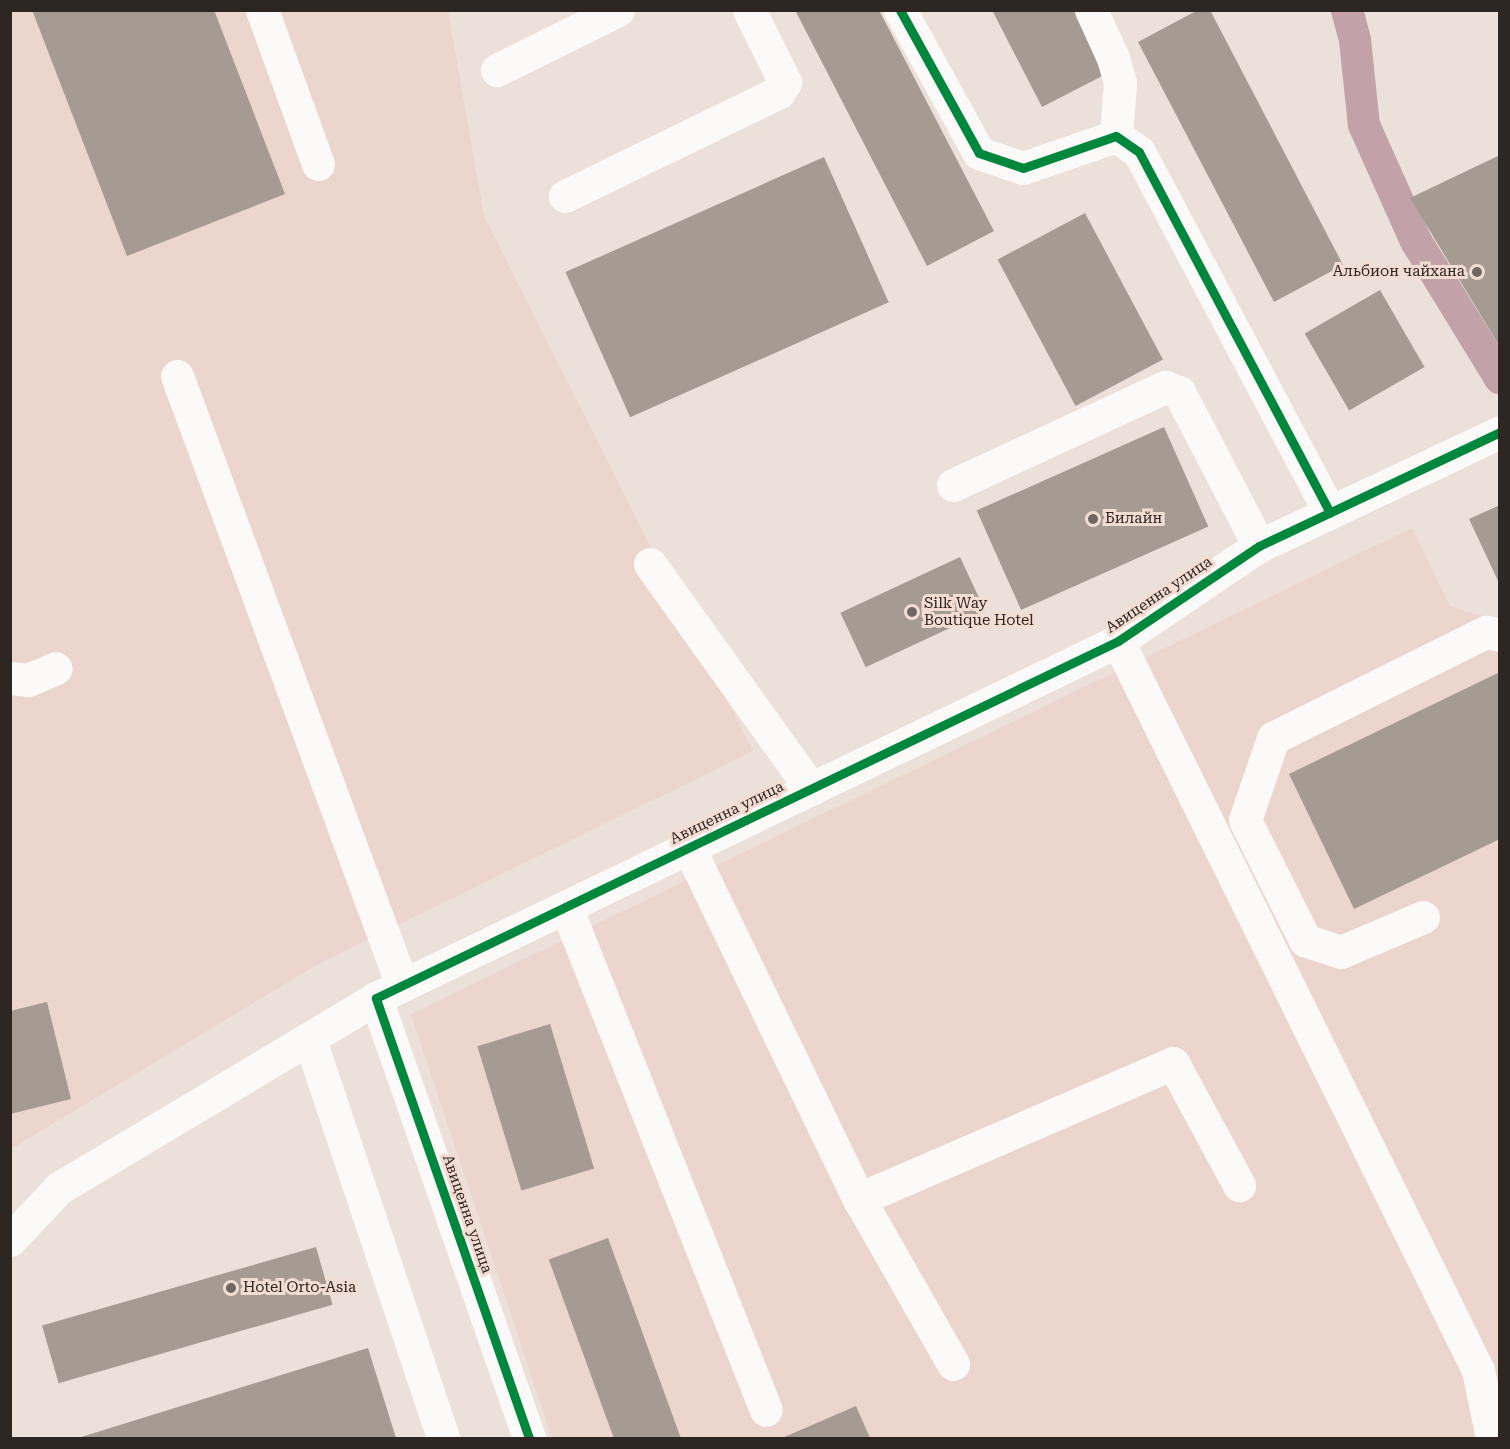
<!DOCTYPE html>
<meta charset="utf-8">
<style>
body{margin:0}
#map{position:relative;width:1510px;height:1449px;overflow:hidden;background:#ece0da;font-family:"Roboto Serif",serif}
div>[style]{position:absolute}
.built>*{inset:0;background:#ebd5cd}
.canal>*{height:32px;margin:-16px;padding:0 16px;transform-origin:16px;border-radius:16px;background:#c2a1a8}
.building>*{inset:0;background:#a59b93;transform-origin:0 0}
.minor>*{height:33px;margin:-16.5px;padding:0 16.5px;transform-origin:16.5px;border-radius:16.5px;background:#fcfaf9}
.cycleway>*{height:9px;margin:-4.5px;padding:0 4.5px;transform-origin:4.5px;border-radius:4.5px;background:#00873e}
.dots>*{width:16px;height:16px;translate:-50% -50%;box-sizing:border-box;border:3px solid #f3ddd3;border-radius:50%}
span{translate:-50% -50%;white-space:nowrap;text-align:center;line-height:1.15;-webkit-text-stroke:6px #f3ddd3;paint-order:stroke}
.poi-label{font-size:15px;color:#2e2622}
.right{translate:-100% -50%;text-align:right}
.left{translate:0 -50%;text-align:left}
.street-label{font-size:15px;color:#2e2622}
.frame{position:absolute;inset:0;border:12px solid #2e2622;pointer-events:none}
</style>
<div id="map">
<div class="built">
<div style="clip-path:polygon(11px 11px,448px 11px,484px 216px,753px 751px,318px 964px,11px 1149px)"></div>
<div style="clip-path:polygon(1412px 528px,1450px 606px,1499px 622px,1499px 1438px,552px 1438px,411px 1014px)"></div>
</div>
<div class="canal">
<div style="left:1347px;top:10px;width:31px;rotate:75deg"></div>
<div style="left:1355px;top:40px;width:85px;rotate:84deg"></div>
<div style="left:1364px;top:125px;width:127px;rotate:65.9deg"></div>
<div style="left:1416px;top:241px;width:161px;rotate:58.5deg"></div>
</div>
<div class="building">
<div style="clip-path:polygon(32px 10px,214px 10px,285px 194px,127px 256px)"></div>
<div style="clip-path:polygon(795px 10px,879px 10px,994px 231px,927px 266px)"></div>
<div style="clip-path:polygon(992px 10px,1078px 10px,1110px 72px,1042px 107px)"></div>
<div style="clip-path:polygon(1198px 10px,1210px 10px,1343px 265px,1274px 302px,1138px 42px)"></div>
<div style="clip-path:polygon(1500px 155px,1500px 347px,1410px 198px)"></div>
<div style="left:824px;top:157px;width:159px;height:283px;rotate:66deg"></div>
<div style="left:1085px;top:213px;width:166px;height:99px;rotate:62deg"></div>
<div style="left:1380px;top:290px;width:89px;height:87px;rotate:60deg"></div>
<div style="left:1164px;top:427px;width:109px;height:205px;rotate:66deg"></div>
<div style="clip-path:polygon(1500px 505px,1500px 585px,1469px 519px)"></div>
<div style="left:960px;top:557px;width:60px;height:132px;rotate:65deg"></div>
<div style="clip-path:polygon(1500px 672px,1500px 839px,1354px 909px,1289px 774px)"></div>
<div style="clip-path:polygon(47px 1002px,71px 1099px,10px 1114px,10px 1011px)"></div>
<div style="left:550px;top:1024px;width:151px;height:76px;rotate:73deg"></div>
<div style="left:608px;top:1238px;width:212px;height:63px;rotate:70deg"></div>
<div style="left:316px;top:1247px;width:60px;height:285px;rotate:74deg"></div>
<div style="clip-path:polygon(368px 1348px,396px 1438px,78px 1438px)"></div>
<div style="clip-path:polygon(856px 1406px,870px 1438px,782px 1438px)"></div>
</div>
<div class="minor">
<div style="left:262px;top:10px;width:164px;rotate:70deg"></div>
<div style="left:900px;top:10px;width:163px;rotate:61.1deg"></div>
<div style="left:979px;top:153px;width:46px;rotate:18.8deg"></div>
<div style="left:1023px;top:168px;width:98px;rotate:-19deg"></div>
<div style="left:1116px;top:136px;width:28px;rotate:35deg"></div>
<div style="left:1139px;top:152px;width:408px;rotate:62.1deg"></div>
<div style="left:1091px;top:10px;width:53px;rotate:65.4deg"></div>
<div style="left:1113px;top:58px;width:26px;rotate:74deg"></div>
<div style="left:1120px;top:83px;width:53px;rotate:94.3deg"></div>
<div style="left:497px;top:70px;width:135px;rotate:-26.4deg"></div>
<div style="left:565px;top:196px;width:238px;rotate:-25.9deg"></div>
<div style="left:779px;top:92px;width:12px;rotate:-59deg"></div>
<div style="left:785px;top:82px;width:80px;rotate:-116.6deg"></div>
<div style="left:177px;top:376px;width:649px;rotate:69.72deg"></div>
<div style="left:953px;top:485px;width:234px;rotate:-24.8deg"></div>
<div style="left:1165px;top:387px;width:15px;rotate:20deg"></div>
<div style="left:1179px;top:392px;width:174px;rotate:62.5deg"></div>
<div style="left:650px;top:564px;width:277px;rotate:54.4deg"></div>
<div style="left:1118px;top:641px;width:813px;rotate:63.72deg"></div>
<div style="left:1478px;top:1370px;width:69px;rotate:78.4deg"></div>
<div style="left:10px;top:678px;width:18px;rotate:6deg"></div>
<div style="left:28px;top:680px;width:30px;rotate:-23deg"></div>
<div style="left:689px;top:848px;width:390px;rotate:64.2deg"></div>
<div style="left:859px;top:1199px;width:190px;rotate:60.3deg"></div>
<div style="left:566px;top:907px;width:541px;rotate:68.32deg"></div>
<div style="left:1423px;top:917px;width:89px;rotate:156.9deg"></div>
<div style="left:1341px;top:952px;width:38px;rotate:-162deg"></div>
<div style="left:1305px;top:940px;width:134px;rotate:-116.6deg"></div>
<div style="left:1245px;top:820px;width:87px;rotate:-71.1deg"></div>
<div style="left:1273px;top:738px;width:238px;rotate:-26.5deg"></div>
<div style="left:1486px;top:632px;width:14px;rotate:12deg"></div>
<div style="left:310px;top:1040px;width:420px;rotate:71.5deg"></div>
<div style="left:859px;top:1199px;width:342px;rotate:-23.4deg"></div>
<div style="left:1173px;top:1063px;width:139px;rotate:61.6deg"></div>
<div style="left:10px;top:1240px;width:71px;rotate:-46.7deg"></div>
<div style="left:59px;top:1188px;width:370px;rotate:-30.9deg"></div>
<div style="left:529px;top:1438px;width:466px;rotate:-109.2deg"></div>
<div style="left:376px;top:998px;width:823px;rotate:-25.69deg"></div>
<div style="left:1118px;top:641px;width:170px;rotate:-34deg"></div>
<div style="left:1259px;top:546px;width:267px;rotate:-25.3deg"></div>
</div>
<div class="cycleway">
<div style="left:900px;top:10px;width:163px;rotate:61.1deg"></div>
<div style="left:979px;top:153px;width:46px;rotate:18.8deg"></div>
<div style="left:1023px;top:168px;width:98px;rotate:-19deg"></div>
<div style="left:1116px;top:136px;width:28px;rotate:35deg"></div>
<div style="left:1139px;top:152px;width:408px;rotate:62.1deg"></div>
<div style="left:529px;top:1438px;width:466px;rotate:-109.2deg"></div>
<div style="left:376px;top:998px;width:823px;rotate:-25.69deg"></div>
<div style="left:1118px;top:641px;width:170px;rotate:-34deg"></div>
<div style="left:1259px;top:546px;width:267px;rotate:-25.3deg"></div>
</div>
<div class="dots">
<div style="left:1477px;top:272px;background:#706762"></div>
<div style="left:1093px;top:519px;background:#706762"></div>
<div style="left:912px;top:612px;background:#706762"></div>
<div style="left:231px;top:1288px;background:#706762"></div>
</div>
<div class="poi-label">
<span class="right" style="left:1465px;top:272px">Альбион чайхана</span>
<span class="left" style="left:1105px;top:519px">Билайн</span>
<span class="left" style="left:924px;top:612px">Silk Way<br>Boutique Hotel</span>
<span class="left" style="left:243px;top:1288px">Hotel Orto-Asia</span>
</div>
<div class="street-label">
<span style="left:1159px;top:595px;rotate:-34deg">Авиценна улица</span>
<span style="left:727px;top:813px;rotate:-26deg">Авиценна улица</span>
<span style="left:467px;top:1214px;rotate:71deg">Авиценна улица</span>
</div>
<div class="frame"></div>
</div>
